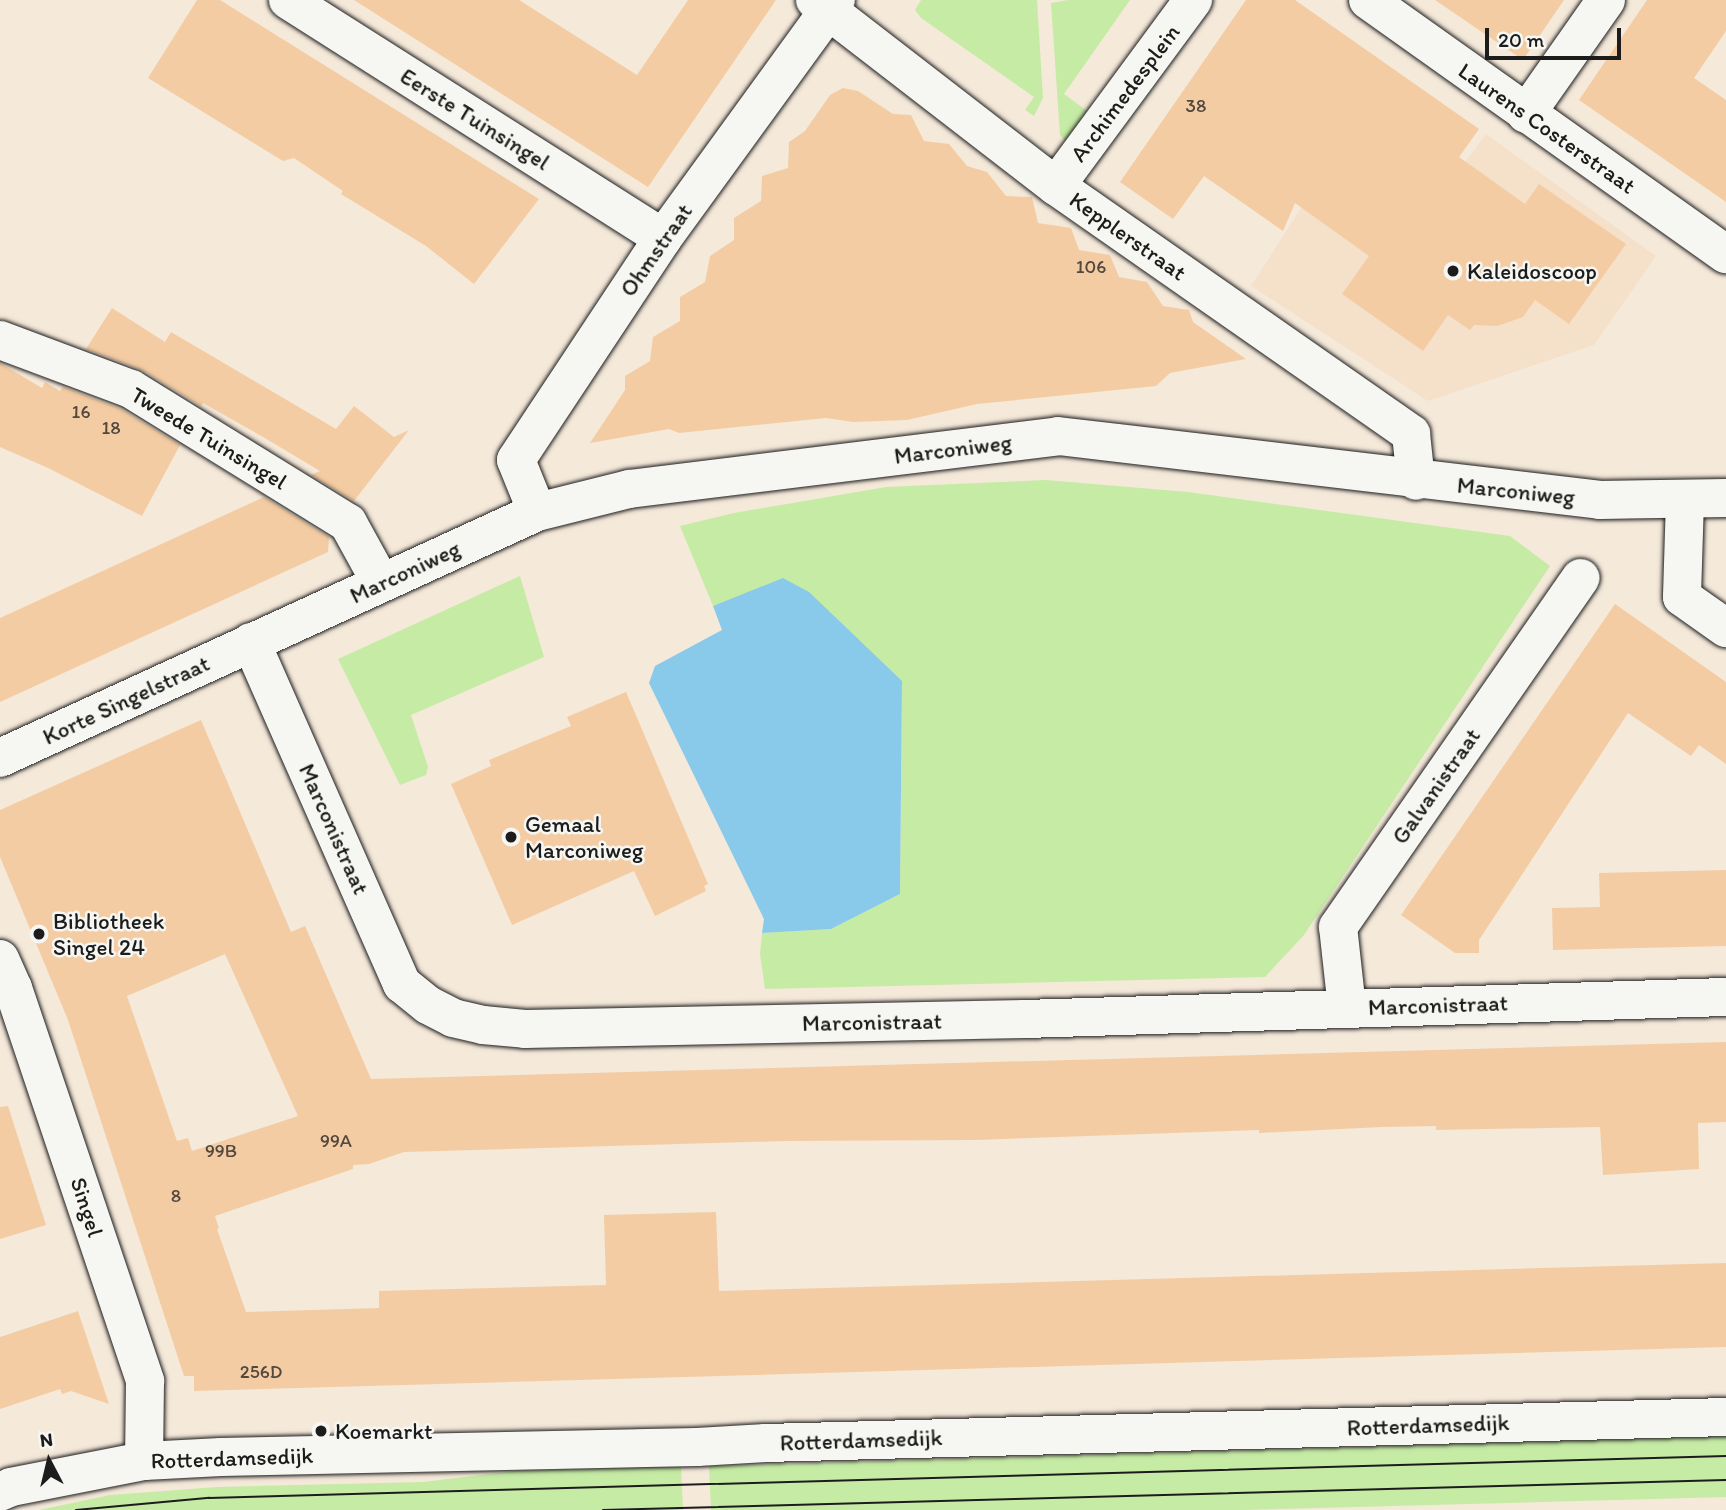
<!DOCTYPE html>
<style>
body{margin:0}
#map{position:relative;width:1726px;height:1510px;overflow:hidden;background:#f5e9da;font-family:Itim,sans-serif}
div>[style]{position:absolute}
.built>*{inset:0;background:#f5e0ca}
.green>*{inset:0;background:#c6eba5}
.water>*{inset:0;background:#89c9ea}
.building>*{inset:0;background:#f4cca3}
.roads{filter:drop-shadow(0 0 2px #1c1c1c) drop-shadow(0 0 2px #1c1c1c)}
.street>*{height:38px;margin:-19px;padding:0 19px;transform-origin:19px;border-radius:19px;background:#f6f6f2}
.secondary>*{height:38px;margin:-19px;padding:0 19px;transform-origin:19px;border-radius:19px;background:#f6f6f2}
.tram>*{height:2px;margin:-1px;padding:0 1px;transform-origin:1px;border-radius:1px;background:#1c1c1c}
.dots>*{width:19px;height:19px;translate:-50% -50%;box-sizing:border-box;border:4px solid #f6f6f2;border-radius:50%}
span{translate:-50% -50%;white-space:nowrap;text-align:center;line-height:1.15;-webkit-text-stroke:5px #f6f6f2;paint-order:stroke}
.number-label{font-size:19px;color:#52483e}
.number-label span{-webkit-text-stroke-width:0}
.street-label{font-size:23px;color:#1c1c1c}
.poi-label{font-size:23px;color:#1c1c1c}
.left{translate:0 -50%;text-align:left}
.north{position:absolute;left:14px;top:1426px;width:70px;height:70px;-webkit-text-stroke:5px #f6f6f2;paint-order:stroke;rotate:353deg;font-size:19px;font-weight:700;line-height:28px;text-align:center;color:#1c1c1c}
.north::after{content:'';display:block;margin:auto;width:24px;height:32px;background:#1c1c1c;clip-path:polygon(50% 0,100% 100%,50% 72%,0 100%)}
.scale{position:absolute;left:1485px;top:28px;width:136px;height:32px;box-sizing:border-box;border:4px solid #1c1c1c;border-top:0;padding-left:9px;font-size:21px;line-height:24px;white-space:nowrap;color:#1c1c1c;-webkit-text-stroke:5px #f6f6f2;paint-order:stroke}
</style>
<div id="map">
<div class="built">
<div style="clip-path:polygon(1486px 134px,1656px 256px,1594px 345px,1428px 401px,1251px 286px,1330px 163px,1425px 216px)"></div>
</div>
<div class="green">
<div style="clip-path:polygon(921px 0,1037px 0,1043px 98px,1034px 116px,1025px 110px,1034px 97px,921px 18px,915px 10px)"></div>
<div style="clip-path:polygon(1068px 0,1130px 0,1064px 94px,1094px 116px,1071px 146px,1060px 135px,1051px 3px)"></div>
<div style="clip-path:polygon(1046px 480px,1188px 492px,1510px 536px,1550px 566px,1304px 935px,1265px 977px,765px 989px,760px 954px,762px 933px,831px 929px,900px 894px,902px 681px,783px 579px,713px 606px,680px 526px,734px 513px,886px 487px)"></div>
<div style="clip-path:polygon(520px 576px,544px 657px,411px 715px,428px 767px,426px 775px,400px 785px,338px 659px)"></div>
<div style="clip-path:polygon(1726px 1436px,1726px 1497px,1243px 1510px,711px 1510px,709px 1466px)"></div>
<div style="clip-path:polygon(681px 1466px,683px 1510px,39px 1510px,110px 1495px,217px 1487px,423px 1482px,515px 1471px)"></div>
</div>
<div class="water">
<div style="clip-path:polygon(783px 578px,809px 592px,902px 681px,900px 894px,831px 929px,762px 933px,764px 919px,649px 683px,655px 666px,722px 630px,713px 606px)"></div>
</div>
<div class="building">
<div style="clip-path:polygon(197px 0,220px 0,539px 199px,474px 284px,426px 246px,341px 194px,343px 191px,294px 158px,283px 161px,148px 78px)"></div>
<div style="clip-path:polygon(354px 0,519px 0,637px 75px,688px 0,776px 0,648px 187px)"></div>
<div style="clip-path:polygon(1246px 0,1295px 0,1479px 129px,1459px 157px,1525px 204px,1539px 184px,1626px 244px,1569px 324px,1535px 300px,1523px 317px,1497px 326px,1474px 325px,1470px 330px,1448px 315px,1423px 351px,1342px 294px,1369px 256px,1295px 203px,1283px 231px,1204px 176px,1173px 219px,1120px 182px)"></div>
<div style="clip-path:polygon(1435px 0,1564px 0,1523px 60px)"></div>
<div style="clip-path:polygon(1647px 0,1726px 0,1726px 31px,1694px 78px,1726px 100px,1726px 202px,1579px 100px)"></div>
<div style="clip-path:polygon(843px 88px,858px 91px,893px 114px,911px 115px,924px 141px,949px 144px,967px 166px,987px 172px,1006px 196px,1032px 197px,1038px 223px,1071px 228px,1079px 250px,1110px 255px,1119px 277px,1147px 282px,1163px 306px,1189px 310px,1193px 322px,1246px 359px,1170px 373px,1156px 386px,977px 404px,907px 420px,853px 422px,826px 418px,679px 433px,669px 429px,590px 443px,625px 390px,625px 376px,650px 361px,653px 337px,680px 321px,680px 297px,705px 282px,710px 256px,734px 240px,734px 218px,761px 201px,762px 176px,788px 168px,789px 142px,805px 131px,830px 95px)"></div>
<div style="clip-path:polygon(112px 308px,165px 342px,171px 332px,336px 429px,354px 406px,394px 437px,409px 430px,354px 501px,311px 475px,320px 471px,263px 437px,203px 403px,201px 406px,142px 370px,86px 349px)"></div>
<div style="clip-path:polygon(0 363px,42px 388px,45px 382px,60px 391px,63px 387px,121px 409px,180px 445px,142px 516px,48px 468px,0 447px)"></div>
<div style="clip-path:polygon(264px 497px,329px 537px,328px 552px,0 702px,0 618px)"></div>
<div style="clip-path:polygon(1615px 604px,1726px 682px,1726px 764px,1699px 745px,1691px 756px,1628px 713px,1479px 940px,1479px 953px,1455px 953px,1401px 915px)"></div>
<div style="clip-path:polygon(626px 692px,708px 884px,704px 886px,706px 891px,655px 916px,634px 871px,512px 925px,451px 784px,491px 766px,489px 760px,571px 726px,567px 717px)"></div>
<div style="clip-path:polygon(evenodd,201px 720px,291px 932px,305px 926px,371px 1079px,1726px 1042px,1726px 1122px,1698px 1123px,1699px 1169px,1603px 1175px,1600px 1127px,1436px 1130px,1436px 1126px,1382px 1127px,1259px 1133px,1259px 1130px,975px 1140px,784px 1141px,404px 1152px,369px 1164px,353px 1165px,353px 1169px,215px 1216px,219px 1228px,217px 1229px,246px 1312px,379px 1308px,379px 1291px,606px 1285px,604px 1215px,716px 1212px,719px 1291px,1726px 1263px,1726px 1347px,194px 1391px,194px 1376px,184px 1376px,68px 1020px,0 857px,0 810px,201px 720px,225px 954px,298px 1116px,192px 1151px,188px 1138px,177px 1141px,127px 996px,225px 954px)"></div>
<div style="clip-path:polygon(1726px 870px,1726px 946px,1553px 950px,1552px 908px,1600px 907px,1599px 873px)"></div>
<div style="clip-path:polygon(8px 1106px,46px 1225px,0 1239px,0 1107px)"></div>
<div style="clip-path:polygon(78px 1311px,109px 1404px,71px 1391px,62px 1394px,60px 1389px,0 1409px,0 1337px)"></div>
</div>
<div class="roads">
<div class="street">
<div style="left:288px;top:0;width:444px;rotate:32.4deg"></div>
<div style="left:815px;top:0;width:304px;rotate:37.7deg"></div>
<div style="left:1056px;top:186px;width:433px;rotate:34.9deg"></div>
<div style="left:1411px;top:434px;width:47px;rotate:83.9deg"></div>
<div style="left:1368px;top:0;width:439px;rotate:35.4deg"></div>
<div style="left:1526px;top:114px;width:139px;rotate:-54.9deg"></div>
<div style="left:1056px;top:186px;width:231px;rotate:-53.6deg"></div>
<div style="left:0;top:340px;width:140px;rotate:20.5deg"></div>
<div style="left:131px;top:389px;width:255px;rotate:31.7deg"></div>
<div style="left:348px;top:523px;width:68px;rotate:61.2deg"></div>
<div style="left:1685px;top:500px;width:97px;rotate:91.8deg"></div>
<div style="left:1682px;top:597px;width:54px;rotate:35.2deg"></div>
<div style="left:537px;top:512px;width:56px;rotate:-112deg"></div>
<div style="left:516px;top:460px;width:266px;rotate:-56.5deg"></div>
<div style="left:663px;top:238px;width:294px;rotate:-54deg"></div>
<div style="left:251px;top:642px;width:374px;rotate:66.2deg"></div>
<div style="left:402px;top:984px;width:33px;rotate:39deg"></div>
<div style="left:428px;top:1005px;width:28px;rotate:27deg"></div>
<div style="left:453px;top:1018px;width:31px;rotate:13deg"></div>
<div style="left:483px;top:1025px;width:42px;rotate:5.4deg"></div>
<div style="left:525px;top:1029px;width:500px;rotate:-1.15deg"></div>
<div style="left:1025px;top:1019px;width:701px;rotate:-1.8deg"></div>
<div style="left:0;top:758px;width:591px;rotate:-24.61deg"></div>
<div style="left:537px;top:512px;width:95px;rotate:-14deg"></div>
<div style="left:629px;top:489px;width:432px;rotate:-7deg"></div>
<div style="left:1058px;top:436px;width:546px;rotate:6.73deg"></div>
<div style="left:1600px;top:500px;width:126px;rotate:-0.9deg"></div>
<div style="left:0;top:959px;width:32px;rotate:66deg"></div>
<div style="left:13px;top:988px;width:415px;rotate:71.4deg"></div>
<div style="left:145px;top:1381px;width:80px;rotate:90.7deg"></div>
<div style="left:1347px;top:1008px;width:81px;rotate:-96.3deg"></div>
<div style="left:1338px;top:927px;width:425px;rotate:-55.2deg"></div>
</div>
<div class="secondary">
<div style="left:0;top:1492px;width:12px;rotate:-24deg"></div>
<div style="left:11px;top:1487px;width:136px;rotate:-11.1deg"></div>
<div style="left:144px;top:1461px;width:77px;rotate:-3deg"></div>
<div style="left:221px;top:1457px;width:476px;rotate:-1.2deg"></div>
<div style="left:697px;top:1447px;width:69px;rotate:-3.3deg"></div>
<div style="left:766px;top:1443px;width:960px;rotate:-1.55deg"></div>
</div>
</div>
<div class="tram">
<div style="left:76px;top:1510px;width:134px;rotate:-5.2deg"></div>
<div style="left:209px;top:1498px;width:1518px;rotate:-1.59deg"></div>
<div style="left:603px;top:1510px;width:1123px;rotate:-1.53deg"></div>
</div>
<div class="dots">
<div style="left:1453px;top:271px;background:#1c1c1c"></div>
<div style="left:511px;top:837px;background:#1c1c1c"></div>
<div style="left:39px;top:934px;background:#1c1c1c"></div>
<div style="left:321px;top:1431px;background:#1c1c1c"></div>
</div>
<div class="number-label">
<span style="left:1196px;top:106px">38</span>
<span style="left:1091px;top:267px">106</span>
<span style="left:81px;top:412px">16</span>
<span style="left:111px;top:428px">18</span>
<span style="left:336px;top:1141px">99A</span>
<span style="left:221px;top:1151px">99B</span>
<span style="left:176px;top:1196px">8</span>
<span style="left:261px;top:1372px">256D</span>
</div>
<div class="street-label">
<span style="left:1125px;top:93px;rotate:-53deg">Archimedesplein</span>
<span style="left:475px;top:119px;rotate:32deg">Eerste Tuinsingel</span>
<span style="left:1547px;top:128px;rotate:35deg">Laurens Costerstraat</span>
<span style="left:1128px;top:236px;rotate:35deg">Kepplerstraat</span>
<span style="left:656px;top:250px;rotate:-55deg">Ohmstraat</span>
<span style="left:209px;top:438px;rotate:31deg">Tweede Tuinsingel</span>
<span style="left:953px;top:449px;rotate:-7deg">Marconiweg</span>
<span style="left:1516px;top:491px;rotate:6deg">Marconiweg</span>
<span style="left:405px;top:572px;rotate:-25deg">Marconiweg</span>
<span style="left:126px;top:700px;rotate:-25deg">Korte Singelstraat</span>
<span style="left:1436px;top:786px;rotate:-55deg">Galvanistraat</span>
<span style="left:334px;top:829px;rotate:66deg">Marconistraat</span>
<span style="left:1438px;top:1005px;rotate:-2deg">Marconistraat</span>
<span style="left:872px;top:1022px;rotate:-1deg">Marconistraat</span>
<span style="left:87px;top:1207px;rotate:72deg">Singel</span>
<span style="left:1428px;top:1425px;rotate:-2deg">Rotterdamsedijk</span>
<span style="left:861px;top:1440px;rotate:-2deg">Rotterdamsedijk</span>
<span style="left:232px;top:1458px;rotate:-2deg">Rotterdamsedijk</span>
</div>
<div class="poi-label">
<span class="left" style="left:1467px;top:271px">Kaleidoscoop</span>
<span class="left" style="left:525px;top:837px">Gemaal<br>Marconiweg</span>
<span class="left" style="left:53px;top:934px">Bibliotheek<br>Singel 24</span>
<span class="left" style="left:335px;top:1431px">Koemarkt</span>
</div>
<div class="north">N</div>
<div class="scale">20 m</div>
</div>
